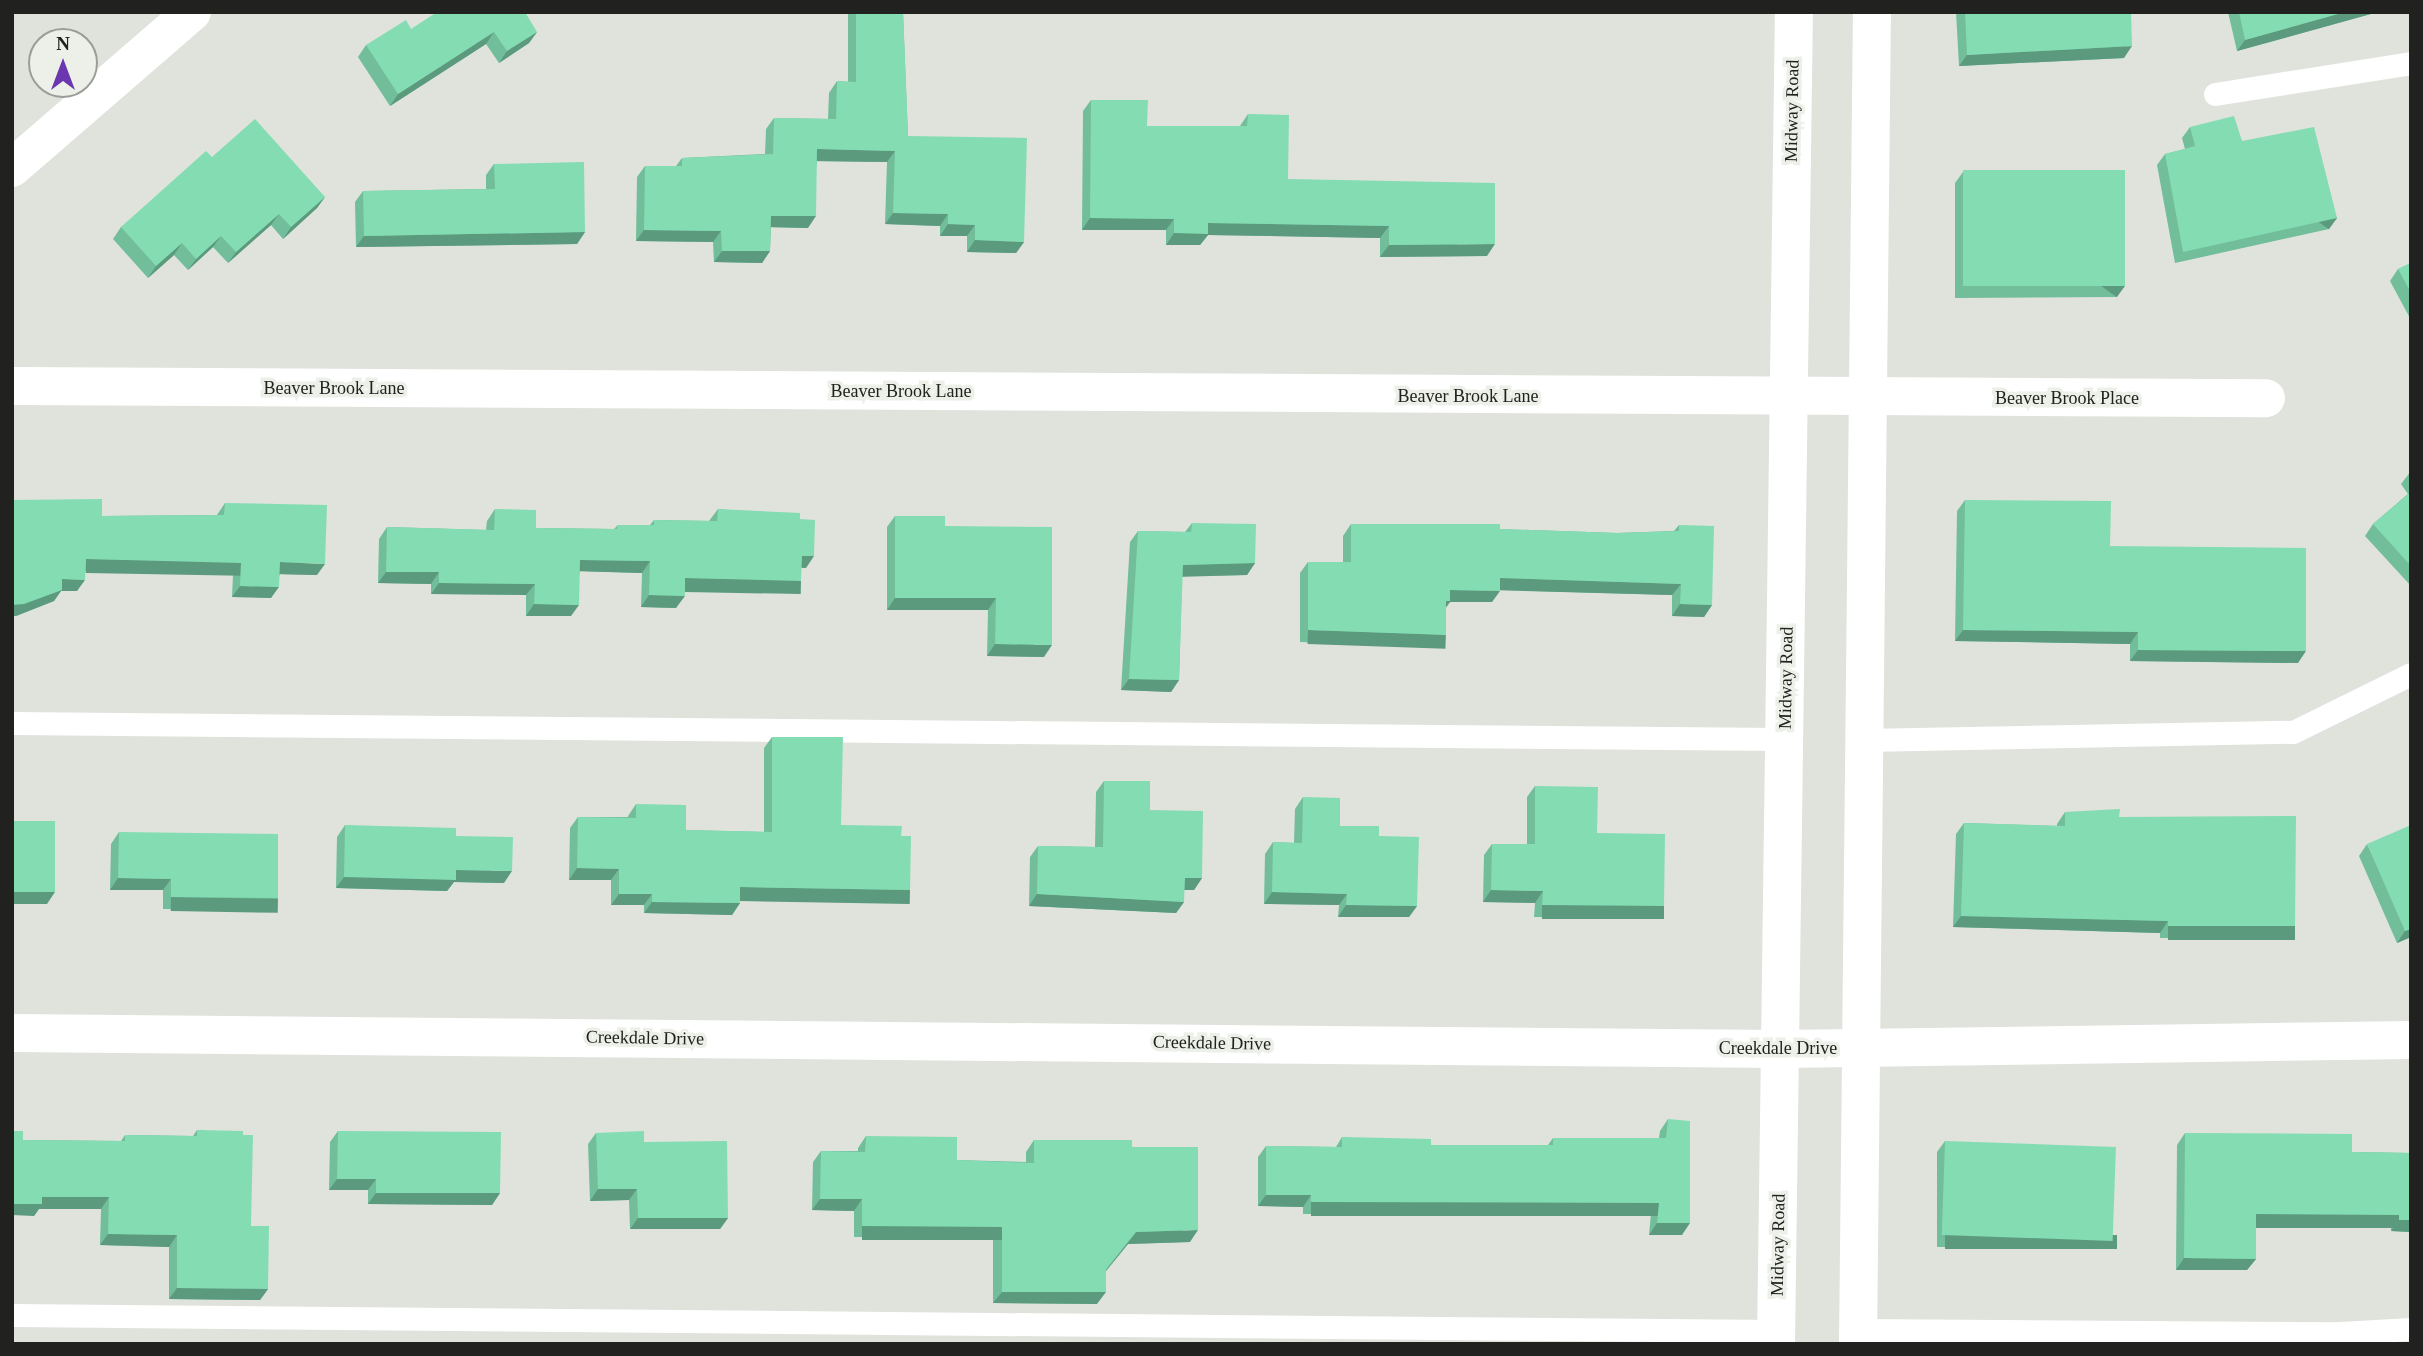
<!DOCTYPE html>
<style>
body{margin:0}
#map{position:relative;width:2423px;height:1356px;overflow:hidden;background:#dfe3dc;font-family:Georgia,serif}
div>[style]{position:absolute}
.service>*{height:23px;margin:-11.5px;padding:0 11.5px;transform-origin:11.5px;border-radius:11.5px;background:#fff}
.minor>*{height:38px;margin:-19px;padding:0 19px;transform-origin:19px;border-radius:19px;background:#fff}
.secondary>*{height:38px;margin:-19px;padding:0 19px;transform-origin:19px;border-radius:19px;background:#fff}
.wall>*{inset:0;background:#72bd9a}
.shaded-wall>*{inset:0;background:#5c9a7d;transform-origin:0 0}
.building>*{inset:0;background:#84dcb3;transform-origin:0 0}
span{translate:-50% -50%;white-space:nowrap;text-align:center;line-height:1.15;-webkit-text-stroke:7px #ecf0e9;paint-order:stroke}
.street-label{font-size:18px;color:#21221f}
.frame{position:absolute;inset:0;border:14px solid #21221f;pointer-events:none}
.north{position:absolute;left:28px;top:28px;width:70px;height:70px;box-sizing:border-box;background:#ecf0e9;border:2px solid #9b9e98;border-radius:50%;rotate:0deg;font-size:19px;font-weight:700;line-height:28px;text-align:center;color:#21221f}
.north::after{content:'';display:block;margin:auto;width:24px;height:32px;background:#6a37ae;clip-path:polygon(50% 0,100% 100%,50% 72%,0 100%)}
</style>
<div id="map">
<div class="service">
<div style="left:2215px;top:94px;width:198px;rotate:-9deg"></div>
<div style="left:12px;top:723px;width:1773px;rotate:0.52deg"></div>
<div style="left:1864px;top:740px;width:429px;rotate:-1.1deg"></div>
<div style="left:2293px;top:732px;width:131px;rotate:-26.2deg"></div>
<div style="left:12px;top:1315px;width:1764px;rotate:0.52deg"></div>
<div style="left:1858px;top:1330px;width:483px;rotate:0.4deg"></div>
<div style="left:2341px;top:1333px;width:70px;rotate:-3.3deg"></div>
</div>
<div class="minor">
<div style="left:12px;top:168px;width:238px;rotate:-40.9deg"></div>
<div style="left:12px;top:386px;width:2254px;rotate:0.31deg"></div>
<div style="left:12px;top:1033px;width:1770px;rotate:0.52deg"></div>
<div style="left:1782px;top:1049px;width:629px;rotate:-0.82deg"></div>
</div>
<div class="secondary">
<div style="left:1776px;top:1344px;width:1332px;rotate:-89.23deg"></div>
<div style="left:1858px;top:1344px;width:1332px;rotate:-89.4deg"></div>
</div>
<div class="wall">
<div style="clip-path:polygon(848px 12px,903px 12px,908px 136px,1024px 242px,1016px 253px,967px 252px,967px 236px,940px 236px,940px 226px,885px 224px,887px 162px,817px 161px,808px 228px,771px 227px,770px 251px,762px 263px,714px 262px,713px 242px,636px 241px,637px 177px,645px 166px,676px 166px,682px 158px,765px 154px,766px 129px,774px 118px,828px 119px,829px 93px,837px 81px,848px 82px)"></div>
<div style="clip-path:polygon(1956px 12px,2131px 12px,2124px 58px,1959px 66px)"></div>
<div style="clip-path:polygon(2228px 12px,2378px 12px,2237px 51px)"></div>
<div style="clip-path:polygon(411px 29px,537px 32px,529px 43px,499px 63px,486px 44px,390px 106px,358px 57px,366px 45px)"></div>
<div style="clip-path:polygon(1091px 100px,1147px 126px,1240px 126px,1248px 114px,1288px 179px,1487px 256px,1380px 257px,1380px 238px,1208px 235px,1200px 245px,1166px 245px,1166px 230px,1082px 230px,1083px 111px)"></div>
<div style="clip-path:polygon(2190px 127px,2242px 141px,2337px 218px,2329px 229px,2175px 263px,2157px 165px,2165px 154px,2185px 149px,2182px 138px)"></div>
<div style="clip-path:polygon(212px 157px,325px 197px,317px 208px,283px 239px,271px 225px,228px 263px,213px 247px,188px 270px,174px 255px,148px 278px,113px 239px,121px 227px)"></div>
<div style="clip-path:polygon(494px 164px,585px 232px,577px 244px,356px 247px,355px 202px,363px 191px,486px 189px,486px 175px)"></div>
<div style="clip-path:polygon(1963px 172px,2117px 297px,1955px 298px,1955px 183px)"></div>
<div style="clip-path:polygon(2411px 263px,2411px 320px,2390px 281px,2398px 269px)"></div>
<div style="clip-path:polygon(2411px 471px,2411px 586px,2365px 536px,2373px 524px,2408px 494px,2401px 484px)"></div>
<div style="clip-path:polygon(12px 500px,102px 516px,217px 515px,225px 503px,317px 575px,280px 574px,271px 598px,232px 597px,233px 575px,85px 571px,77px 591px,61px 591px,54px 601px,16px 616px,12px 616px)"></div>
<div style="clip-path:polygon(1965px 500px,2110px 546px,2298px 663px,2130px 661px,2130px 644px,1955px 641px,1957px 511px)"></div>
<div style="clip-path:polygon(495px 509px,536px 528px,614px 529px,618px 525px,650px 525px,654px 520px,709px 521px,718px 509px,800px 519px,806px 568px,801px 568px,793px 593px,685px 590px,676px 608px,641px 607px,642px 573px,580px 571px,571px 616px,526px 616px,526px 595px,431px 594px,431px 584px,378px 583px,379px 539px,387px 527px,486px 530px,487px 521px)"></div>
<div style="clip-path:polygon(895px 516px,945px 526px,1044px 657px,987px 656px,988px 610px,887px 610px,887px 527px)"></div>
<div style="clip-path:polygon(1192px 523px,1255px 563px,1247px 575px,1182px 576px,1179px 680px,1171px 692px,1121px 690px,1130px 542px,1138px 531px,1185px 532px)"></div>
<div style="clip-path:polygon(1351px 524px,1617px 533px,1674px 531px,1679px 525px,1712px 605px,1704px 617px,1672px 616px,1672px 595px,1500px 590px,1492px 602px,1450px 602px,1446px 607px,1438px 647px,1300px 642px,1300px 573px,1308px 562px,1343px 562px,1343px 536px)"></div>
<div style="clip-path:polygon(772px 737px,841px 825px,901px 836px,910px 890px,902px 902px,740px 899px,740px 903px,732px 915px,644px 913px,644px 905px,611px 905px,611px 880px,569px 880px,570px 828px,578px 817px,628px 817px,628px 816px,636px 804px,686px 830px,764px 832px,764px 748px)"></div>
<div style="clip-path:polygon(1104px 781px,1150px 810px,1202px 878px,1194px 890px,1184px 890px,1184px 902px,1176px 913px,1029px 906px,1030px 857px,1038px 846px,1095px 847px,1096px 792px)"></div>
<div style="clip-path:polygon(1535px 786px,1597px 833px,1664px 906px,1656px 918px,1534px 917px,1535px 903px,1483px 902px,1484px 855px,1492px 844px,1527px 844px,1527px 797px)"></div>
<div style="clip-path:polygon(1303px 797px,1340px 826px,1379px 836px,1417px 906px,1409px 917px,1338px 917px,1339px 905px,1264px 904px,1265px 854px,1273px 842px,1294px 843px,1295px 809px)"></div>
<div style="clip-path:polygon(2065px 812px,2119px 817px,2295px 926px,2287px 938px,2160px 938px,2160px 933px,1953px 927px,1956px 834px,1964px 823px,2057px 826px,2057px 824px)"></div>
<div style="clip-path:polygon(345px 825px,456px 836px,504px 883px,454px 882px,447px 891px,336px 888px,337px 837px)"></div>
<div style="clip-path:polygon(119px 832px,278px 898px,270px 910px,163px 909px,163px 890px,110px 890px,111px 844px)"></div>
<div style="clip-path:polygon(2367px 844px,2411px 937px,2397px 943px,2359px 856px)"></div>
<div style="clip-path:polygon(1668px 1119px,1682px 1235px,1649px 1235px,1651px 1214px,1303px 1214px,1303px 1207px,1258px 1206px,1258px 1157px,1266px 1146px,1336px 1147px,1342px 1137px,1431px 1145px,1548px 1145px,1553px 1138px,1659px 1138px,1660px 1131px)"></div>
<div style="clip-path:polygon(197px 1130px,243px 1135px,251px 1226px,268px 1289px,260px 1300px,169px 1299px,169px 1247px,100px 1245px,101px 1209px,39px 1209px,34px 1216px,23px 1140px,121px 1141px,125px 1135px,193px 1136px)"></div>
<div style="clip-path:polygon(338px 1131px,500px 1193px,492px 1205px,368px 1204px,368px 1190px,329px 1190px,330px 1142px)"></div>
<div style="clip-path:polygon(596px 1133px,644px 1142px,728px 1218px,720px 1229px,630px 1229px,629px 1200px,590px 1201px,588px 1144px)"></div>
<div style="clip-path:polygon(2185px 1133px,2352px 1152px,2411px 1153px,2411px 1232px,2391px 1231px,2391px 1226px,2256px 1225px,2256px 1259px,2247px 1270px,2176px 1270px,2177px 1145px)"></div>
<div style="clip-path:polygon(866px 1136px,957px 1160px,1026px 1162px,1026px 1152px,1034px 1140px,1132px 1147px,1190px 1242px,1128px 1244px,1106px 1271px,1097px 1304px,993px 1303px,993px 1238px,854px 1237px,854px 1211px,812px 1210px,813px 1162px,821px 1151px,858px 1151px,858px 1148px)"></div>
<div style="clip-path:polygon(1945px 1141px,2109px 1248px,1937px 1247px,1937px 1152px)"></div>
</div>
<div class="shaded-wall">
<div style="clip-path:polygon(2345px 12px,2378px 12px,2237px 51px,2245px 40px)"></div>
<div style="clip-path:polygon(494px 32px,486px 44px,390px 106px,398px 94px)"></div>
<div style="clip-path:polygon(537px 32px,529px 43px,499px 63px,507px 51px)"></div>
<div style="clip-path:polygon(2132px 46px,2124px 58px,1959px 66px,1967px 55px)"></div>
<div style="clip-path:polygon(817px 149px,895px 151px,887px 162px,809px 161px)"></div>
<div style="clip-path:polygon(325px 197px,317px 208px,283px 239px,291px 227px)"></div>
<div style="clip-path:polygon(893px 213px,948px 214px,940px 226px,885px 224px)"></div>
<div style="clip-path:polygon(279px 214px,271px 225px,228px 263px,236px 252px)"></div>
<div style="clip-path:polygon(771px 216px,816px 216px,808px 228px,763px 227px)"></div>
<div style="clip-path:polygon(1090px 218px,1174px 219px,1166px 230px,1082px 230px)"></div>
<div style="left:2337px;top:218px;width:14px;height:158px;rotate:126deg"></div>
<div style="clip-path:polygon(1208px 223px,1389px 226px,1380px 238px,1208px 235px,1200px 245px,1166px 245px,1174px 233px)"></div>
<div style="clip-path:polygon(948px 224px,975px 225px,967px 236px,940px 236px)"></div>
<div style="clip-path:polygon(644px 230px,721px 231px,713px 242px,636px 241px)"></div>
<div style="clip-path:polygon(585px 232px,577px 244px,356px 247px,364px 236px)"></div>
<div style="clip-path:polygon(221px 236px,213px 247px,188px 270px,196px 259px)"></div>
<div style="clip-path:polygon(975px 240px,1024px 242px,1016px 253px,967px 252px)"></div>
<div style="clip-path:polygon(182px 243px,174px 255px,148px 278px,156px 266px)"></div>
<div style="clip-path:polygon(1495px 244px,1487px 256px,1380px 257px,1389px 245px)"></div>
<div style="clip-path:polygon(722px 251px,770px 251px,762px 263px,714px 262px)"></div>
<div style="left:2125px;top:286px;width:14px;height:162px;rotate:126deg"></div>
<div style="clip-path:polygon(802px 556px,814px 556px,806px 568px,794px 567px)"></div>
<div style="left:86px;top:559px;width:155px;height:14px;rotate:1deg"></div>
<div style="clip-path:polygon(580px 560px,650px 561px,642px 573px,572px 571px)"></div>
<div style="clip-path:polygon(280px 562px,325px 564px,317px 575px,272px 574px)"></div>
<div style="clip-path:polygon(1255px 563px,1247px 575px,1175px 577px,1183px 565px)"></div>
<div style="clip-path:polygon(386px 572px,439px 572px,431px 584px,378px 583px)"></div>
<div style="left:685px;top:578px;width:116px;height:14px;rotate:1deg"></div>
<div style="clip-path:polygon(1500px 578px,1681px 584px,1672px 595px,1492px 590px)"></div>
<div style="clip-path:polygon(62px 579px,85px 580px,77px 591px,61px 591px,54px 601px,16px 616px,12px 616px,12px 605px)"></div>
<div style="clip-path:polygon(439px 583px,535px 584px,526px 595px,431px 594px)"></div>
<div style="clip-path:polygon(240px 586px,279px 587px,271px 598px,232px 597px)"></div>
<div style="clip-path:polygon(1450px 590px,1500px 591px,1492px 602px,1450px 602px,1442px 613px)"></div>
<div style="clip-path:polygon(649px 595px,685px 596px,676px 608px,641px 607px)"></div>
<div style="clip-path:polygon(895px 598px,996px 598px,988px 610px,887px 610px)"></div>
<div style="clip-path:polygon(534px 604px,579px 605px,571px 616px,526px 616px)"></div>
<div style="clip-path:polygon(1680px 604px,1712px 605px,1704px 617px,1672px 616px)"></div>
<div style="left:1308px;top:630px;width:138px;height:14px;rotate:2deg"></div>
<div style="clip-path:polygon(1963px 630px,2138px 632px,2130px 644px,1955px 641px)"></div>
<div style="clip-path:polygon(995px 644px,1052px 645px,1044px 657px,987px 656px)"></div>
<div style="clip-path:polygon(2138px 650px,2306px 651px,2298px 663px,2130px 661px)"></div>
<div style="clip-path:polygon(1129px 679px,1179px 680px,1171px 692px,1121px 690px)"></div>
<div style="clip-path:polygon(577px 868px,619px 869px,611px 880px,569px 880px)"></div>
<div style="clip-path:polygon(456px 870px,512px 871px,504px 883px,454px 882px,447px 891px,336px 888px,344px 877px)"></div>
<div style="clip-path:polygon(118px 878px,171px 879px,163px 890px,110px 890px)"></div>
<div style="clip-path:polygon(1185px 878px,1202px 878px,1194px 890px,1176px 890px)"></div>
<div style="left:740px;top:887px;width:170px;height:14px;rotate:1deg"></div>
<div style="clip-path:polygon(1491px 890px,1543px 891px,1535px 903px,1483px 902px)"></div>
<div style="clip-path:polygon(12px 892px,55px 892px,47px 904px,12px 904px)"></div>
<div style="clip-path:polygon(1272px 892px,1347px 894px,1339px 905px,1264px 904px)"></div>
<div style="clip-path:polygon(619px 894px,652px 894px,644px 905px,611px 905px)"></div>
<div style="clip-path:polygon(1037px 894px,1184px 902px,1176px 913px,1029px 906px)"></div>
<div style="left:171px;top:897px;width:107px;height:14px;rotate:1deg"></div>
<div style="clip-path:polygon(652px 902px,740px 903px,732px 915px,644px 913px)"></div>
<div style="clip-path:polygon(1346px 905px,1417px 906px,1409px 917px,1338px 917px)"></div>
<div style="left:1542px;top:905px;width:122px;height:14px"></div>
<div style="clip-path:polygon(1961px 916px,2168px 921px,2160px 933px,1953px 927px)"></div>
<div style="left:2168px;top:926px;width:127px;height:14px"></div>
<div style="clip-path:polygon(2411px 929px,2411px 937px,2397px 943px,2405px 931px)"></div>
<div style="clip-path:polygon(337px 1179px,376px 1179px,368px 1190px,329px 1190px)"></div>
<div style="clip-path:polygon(598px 1189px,637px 1189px,629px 1200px,590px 1201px)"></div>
<div style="clip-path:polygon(376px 1193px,500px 1193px,492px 1205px,368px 1204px)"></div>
<div style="clip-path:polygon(1266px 1195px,1311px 1195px,1303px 1207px,1258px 1206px)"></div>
<div style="clip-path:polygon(42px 1197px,109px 1197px,101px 1209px,39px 1209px,34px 1216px,12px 1215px,12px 1204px)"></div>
<div style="clip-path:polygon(820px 1199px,862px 1199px,854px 1211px,812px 1210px)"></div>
<div style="left:1311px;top:1202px;width:348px;height:14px"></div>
<div style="left:2256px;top:1214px;width:143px;height:14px"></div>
<div style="clip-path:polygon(638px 1218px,728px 1218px,720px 1229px,630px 1229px)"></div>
<div style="clip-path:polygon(2399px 1220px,2411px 1220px,2411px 1232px,2391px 1231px)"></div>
<div style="clip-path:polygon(1657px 1223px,1690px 1223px,1682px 1235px,1649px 1235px)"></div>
<div style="left:862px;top:1226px;width:140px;height:14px"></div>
<div style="clip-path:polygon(1198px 1230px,1190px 1242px,1128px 1244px,1098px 1281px,1136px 1232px)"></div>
<div style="clip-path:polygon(108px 1234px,177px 1235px,169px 1247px,100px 1245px)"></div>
<div style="left:1945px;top:1235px;width:172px;height:14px"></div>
<div style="clip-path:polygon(2184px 1258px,2256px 1259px,2247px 1270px,2176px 1270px)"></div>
<div style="clip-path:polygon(177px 1288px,268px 1289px,260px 1300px,169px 1299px)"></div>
<div style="clip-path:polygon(1002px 1292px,1106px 1292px,1097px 1304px,993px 1303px)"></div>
</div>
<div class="building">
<div style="clip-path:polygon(437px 12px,525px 12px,537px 32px,507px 51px,494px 32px,398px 94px,366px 45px,406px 20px,411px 29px)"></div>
<div style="clip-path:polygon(856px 12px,903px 12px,908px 136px,1027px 138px,1024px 242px,975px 240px,975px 225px,948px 224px,948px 214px,893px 213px,895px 151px,817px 149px,816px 216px,771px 216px,770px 251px,722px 251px,721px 231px,644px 230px,645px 166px,682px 166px,682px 158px,773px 154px,774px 118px,836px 119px,837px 81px,856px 82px)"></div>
<div style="clip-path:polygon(1965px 12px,2131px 12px,2132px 46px,1967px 55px)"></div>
<div style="clip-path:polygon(2239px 12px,2345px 12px,2245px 40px)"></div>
<div style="clip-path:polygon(1091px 100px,1148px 100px,1147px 126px,1247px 126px,1248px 114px,1289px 115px,1288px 179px,1495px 183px,1495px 244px,1389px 245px,1389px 226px,1208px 223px,1208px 234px,1174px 233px,1174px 219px,1090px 218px)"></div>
<div style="clip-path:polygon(2234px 116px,2242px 141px,2314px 127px,2337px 218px,2183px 252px,2165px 154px,2195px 146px,2190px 127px)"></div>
<div style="clip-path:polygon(255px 119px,325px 197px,291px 227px,279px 214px,236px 252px,221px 236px,196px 259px,182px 243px,156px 266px,121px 227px,206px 151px,212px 157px)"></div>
<div style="clip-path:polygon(584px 162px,585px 232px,364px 236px,363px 191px,495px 189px,494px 164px)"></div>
<div style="left:2125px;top:170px;width:116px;height:162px;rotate:90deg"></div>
<div style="clip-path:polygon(2411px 263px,2411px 293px,2398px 269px)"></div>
<div style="clip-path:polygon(2411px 492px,2411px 566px,2373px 524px)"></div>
<div style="clip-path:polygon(102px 499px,102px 516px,224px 515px,225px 503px,327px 505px,325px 564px,280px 562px,279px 587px,240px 586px,241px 563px,86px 559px,85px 580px,62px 579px,62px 590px,24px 604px,12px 605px,12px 500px)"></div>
<div style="clip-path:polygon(1965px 500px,2111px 501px,2110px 546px,2306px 548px,2306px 651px,2138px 650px,2138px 632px,1963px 630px)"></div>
<div style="clip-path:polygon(495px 509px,536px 510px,536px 528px,617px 529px,618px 525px,654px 525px,654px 520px,717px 521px,718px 509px,800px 513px,800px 519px,815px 520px,814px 556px,802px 556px,801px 581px,685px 578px,685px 596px,649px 595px,650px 561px,580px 560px,579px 605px,534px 604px,535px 584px,439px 583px,439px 572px,386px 572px,387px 527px,494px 530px)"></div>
<div style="clip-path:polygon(895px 516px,945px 516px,945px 526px,1052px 527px,1052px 645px,995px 644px,996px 598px,895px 598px)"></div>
<div style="clip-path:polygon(1192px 523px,1256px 524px,1255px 563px,1183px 565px,1179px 680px,1129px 679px,1138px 531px,1191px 532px)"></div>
<div style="clip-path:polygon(1351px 524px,1500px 524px,1500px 529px,1617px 533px,1679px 531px,1679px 525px,1714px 526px,1712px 605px,1680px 604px,1681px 584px,1500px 578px,1500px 591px,1450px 590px,1450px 601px,1446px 601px,1446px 635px,1308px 630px,1308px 562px,1351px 562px)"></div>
<div style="clip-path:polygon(772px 737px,843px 737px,841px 825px,902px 826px,901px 836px,911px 836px,910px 890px,740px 887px,740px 903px,652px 902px,652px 894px,619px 894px,619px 869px,577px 868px,578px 817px,636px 818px,636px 804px,686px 805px,686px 830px,772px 832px)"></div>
<div style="clip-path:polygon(1104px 781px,1150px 781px,1150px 810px,1203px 811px,1202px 878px,1185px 878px,1184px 902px,1037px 894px,1038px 846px,1103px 847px)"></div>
<div style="clip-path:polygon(1535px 786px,1598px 787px,1597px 833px,1665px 834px,1664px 906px,1542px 905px,1543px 891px,1491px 890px,1492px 844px,1535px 844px)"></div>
<div style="clip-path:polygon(1303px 797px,1340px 798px,1340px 826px,1379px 826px,1379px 836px,1419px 837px,1417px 906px,1346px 905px,1347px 894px,1272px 892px,1273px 842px,1302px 843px)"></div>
<div style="clip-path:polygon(2120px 809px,2119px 817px,2296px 816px,2295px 926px,2168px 926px,2168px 921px,1961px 916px,1964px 823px,2065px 826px,2065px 812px)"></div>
<div style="left:55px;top:821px;width:71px;height:43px;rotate:90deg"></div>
<div style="clip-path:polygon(345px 825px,456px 828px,456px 836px,513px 837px,512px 871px,456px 870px,456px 880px,344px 877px)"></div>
<div style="clip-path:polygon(2411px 825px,2411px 929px,2405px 931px,2367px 844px)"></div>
<div style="clip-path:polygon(119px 832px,278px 834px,278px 898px,171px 897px,171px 879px,118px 878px)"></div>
<div style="clip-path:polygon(1668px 1119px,1690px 1121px,1690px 1223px,1657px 1223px,1659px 1203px,1311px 1202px,1311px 1195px,1266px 1195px,1266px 1146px,1342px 1147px,1342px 1137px,1431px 1139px,1431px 1145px,1553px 1145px,1553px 1138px,1666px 1138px)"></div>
<div style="clip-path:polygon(197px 1130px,243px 1131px,243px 1135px,253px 1135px,251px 1226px,269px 1226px,268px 1289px,177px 1288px,177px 1235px,108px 1234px,109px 1197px,42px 1197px,42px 1204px,12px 1204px,12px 1131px,23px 1131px,23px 1140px,125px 1141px,125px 1135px,197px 1136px)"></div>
<div style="clip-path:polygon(338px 1131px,501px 1132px,500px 1193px,376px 1193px,376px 1179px,337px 1179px)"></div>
<div style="clip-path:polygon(644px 1131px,644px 1142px,727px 1141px,728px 1218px,638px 1218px,637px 1189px,598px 1189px,596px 1133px)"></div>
<div style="clip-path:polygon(2185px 1133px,2352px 1134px,2352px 1152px,2411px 1153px,2411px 1220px,2399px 1220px,2399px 1215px,2256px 1214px,2256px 1259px,2184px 1258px)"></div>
<div style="clip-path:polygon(866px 1136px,957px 1137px,957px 1160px,1034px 1163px,1034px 1140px,1132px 1140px,1132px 1147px,1198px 1147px,1198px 1230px,1136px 1232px,1106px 1269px,1106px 1292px,1002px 1292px,1002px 1227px,862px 1226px,862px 1199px,820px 1199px,821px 1151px,865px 1152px)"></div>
<div style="left:1945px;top:1141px;width:171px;height:94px;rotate:2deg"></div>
</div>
<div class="street-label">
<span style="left:1792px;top:111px;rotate:-89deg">Midway Road</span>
<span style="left:334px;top:388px">Beaver Brook Lane</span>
<span style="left:901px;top:391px">Beaver Brook Lane</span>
<span style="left:1468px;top:396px">Beaver Brook Lane</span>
<span style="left:2067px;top:398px">Beaver Brook Place</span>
<span style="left:1786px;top:678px;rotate:-89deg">Midway Road</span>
<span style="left:645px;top:1038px;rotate:1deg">Creekdale Drive</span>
<span style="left:1212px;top:1043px;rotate:1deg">Creekdale Drive</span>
<span style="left:1778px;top:1048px">Creekdale Drive</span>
<span style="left:1778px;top:1245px;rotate:-89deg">Midway Road</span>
</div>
<div class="frame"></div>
<div class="north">N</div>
</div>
